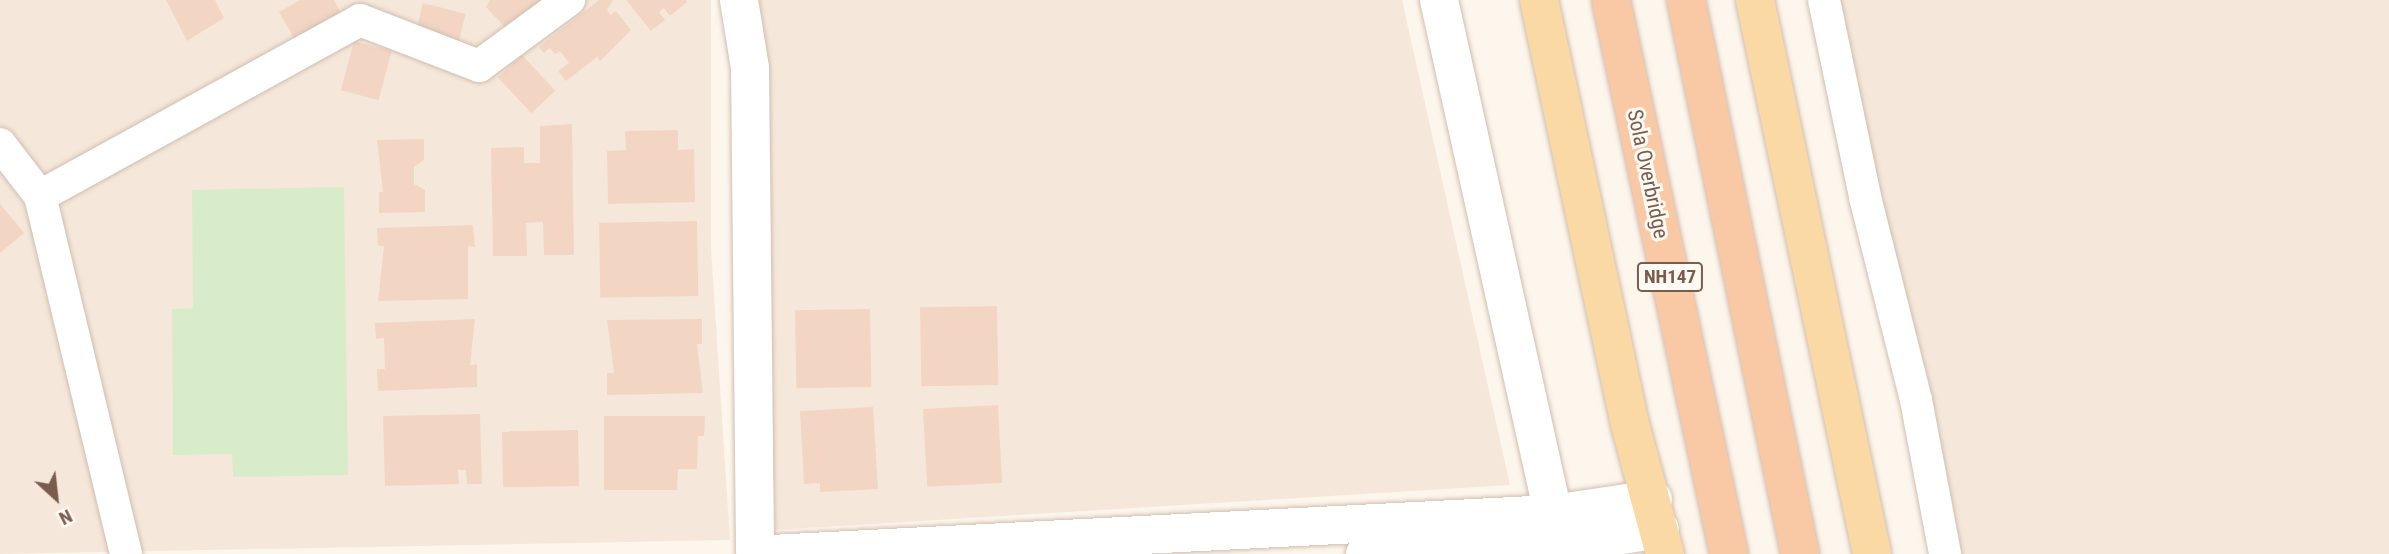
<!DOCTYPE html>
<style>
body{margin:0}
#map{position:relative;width:2389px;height:554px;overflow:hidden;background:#fdf6ec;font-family:"Roboto Condensed",sans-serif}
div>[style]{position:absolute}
.residential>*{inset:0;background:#f5e8da}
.green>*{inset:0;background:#d8ecc9}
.building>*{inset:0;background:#f3d5c3;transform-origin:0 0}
.roads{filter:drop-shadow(0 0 2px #d1beb0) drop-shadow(0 0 2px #d1beb0)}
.minor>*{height:32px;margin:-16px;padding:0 16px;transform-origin:16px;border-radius:16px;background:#fff}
.tertiary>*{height:38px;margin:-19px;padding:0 19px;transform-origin:19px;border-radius:19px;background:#fff}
.primary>*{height:38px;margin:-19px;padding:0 19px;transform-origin:19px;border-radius:19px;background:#fbd9a5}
.trunk>*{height:38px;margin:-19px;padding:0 19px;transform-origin:19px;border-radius:19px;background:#f9c8a4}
span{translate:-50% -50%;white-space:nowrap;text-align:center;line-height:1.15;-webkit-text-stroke:6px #fffaf3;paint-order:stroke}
.shield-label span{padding:2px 5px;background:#fffaf3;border:2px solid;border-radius:5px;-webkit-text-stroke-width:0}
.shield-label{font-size:19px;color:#7a5c4d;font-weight:700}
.street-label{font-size:21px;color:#7a5c4d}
.north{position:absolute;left:21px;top:463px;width:70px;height:70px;-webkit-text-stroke:5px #fffaf3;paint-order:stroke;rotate:153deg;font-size:19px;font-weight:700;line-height:28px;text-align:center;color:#7a5c4d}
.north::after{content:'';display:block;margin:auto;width:24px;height:32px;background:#7a5c4d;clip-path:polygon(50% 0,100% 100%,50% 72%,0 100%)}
</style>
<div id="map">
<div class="residential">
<div style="clip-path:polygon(0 0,711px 0,711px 249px,730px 540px,0 554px)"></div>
<div style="clip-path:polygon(755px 0,1402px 0,1510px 485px,775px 530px)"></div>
<div style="clip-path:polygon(1832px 0,2389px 0,2389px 554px,1932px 554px)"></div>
</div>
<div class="green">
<div style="clip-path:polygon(344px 187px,348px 475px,233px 477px,232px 454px,173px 455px,172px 309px,193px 308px,192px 190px)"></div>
</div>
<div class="building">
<div style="clip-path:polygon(166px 0,215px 0,224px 18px,187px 41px)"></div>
<div style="clip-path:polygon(300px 0,334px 0,344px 19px,298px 45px,279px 12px)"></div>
<div style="clip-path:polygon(490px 0,550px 0,512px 35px,486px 7px)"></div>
<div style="clip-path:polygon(599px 0,613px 0,607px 10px,611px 15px,616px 11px,631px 30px,600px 61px,597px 57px,566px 81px,558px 71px,569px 63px,560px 51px,555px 54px,550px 48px,544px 53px,539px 47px)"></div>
<div style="clip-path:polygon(626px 0,686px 0,687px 2px,670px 16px,664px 8px,659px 12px,665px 20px,651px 31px)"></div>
<div style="left:423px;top:3px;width:44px;height:28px;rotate:14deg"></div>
<div style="left:354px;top:41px;width:39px;height:51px;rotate:15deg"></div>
<div style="left:522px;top:55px;width:49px;height:33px;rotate:47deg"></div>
<div style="clip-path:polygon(572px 124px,574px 255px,544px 255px,543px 222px,526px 223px,527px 256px,493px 256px,491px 148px,524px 147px,524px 163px,540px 163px,540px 126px)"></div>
<div style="clip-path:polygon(678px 130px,678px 150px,694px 149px,695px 202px,608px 204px,607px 151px,626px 150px,625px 131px)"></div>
<div style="clip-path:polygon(424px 139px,424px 160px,414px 167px,414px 184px,425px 190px,425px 212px,379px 213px,379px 192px,383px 192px,377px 140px)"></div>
<div style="clip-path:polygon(0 204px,24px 233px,0 253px)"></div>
<div style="left:697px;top:221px;width:75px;height:98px;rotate:89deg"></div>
<div style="clip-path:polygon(473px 225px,475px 247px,468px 246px,468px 299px,378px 301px,384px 246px,378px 246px,377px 228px)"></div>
<div style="left:997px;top:306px;width:79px;height:77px;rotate:89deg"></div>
<div style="left:870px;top:309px;width:78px;height:75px;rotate:89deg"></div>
<div style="clip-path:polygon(475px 319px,470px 365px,477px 364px,477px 387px,378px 391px,377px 369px,385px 369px,384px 338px,376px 339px,375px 323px)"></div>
<div style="clip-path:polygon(702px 319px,702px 344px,697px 344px,703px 393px,607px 395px,607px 373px,614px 373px,607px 320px)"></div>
<div style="left:998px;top:405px;width:78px;height:75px;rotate:87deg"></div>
<div style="clip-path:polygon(873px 407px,878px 489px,820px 492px,820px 483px,804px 484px,800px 411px)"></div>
<div style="clip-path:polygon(480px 414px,482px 484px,467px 484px,466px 470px,458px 470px,459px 484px,385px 486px,383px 416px)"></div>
<div style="clip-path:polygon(604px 416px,705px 416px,704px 436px,698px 436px,697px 469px,678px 469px,677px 490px,604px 490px)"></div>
<div style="left:578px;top:430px;width:56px;height:76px;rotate:89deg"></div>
</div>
<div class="roads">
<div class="minor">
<div style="left:1824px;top:0;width:201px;rotate:78.2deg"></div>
<div style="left:1865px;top:197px;width:209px;rotate:75.9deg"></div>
<div style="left:1916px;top:400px;width:157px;rotate:79.3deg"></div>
<div style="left:0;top:144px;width:66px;rotate:52.4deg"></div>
<div style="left:126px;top:554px;width:368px;rotate:-103.5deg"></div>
<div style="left:40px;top:196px;width:365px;rotate:-28.8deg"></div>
<div style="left:360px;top:20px;width:128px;rotate:21.1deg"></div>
<div style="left:479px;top:66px;width:112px;rotate:-36.3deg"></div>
</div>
<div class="tertiary">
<div style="left:739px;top:0;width:69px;rotate:80.8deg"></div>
<div style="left:750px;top:68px;width:486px;rotate:89.4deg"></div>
<div style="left:1439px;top:0;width:567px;rotate:77.48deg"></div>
<div style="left:771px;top:554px;width:783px;rotate:-2.93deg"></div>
<div style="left:1553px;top:514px;width:101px;rotate:-8.5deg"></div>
<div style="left:1365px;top:554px;width:195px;rotate:-2.6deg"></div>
<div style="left:1560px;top:545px;width:101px;rotate:-9.1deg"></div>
</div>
<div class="primary">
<div style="left:1539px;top:0;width:438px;rotate:77.9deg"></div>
<div style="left:1631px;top:428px;width:131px;rotate:74.9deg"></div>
<div style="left:1755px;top:0;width:566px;rotate:78.07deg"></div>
</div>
<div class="trunk">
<div style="left:1611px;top:0;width:566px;rotate:77.98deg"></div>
<div style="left:1686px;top:0;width:566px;rotate:78.37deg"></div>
</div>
</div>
<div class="shield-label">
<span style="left:1670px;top:277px">NH147</span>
</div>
<div class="street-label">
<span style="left:1648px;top:174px;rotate:78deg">Sola Overbridge</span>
</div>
<div class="north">N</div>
</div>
